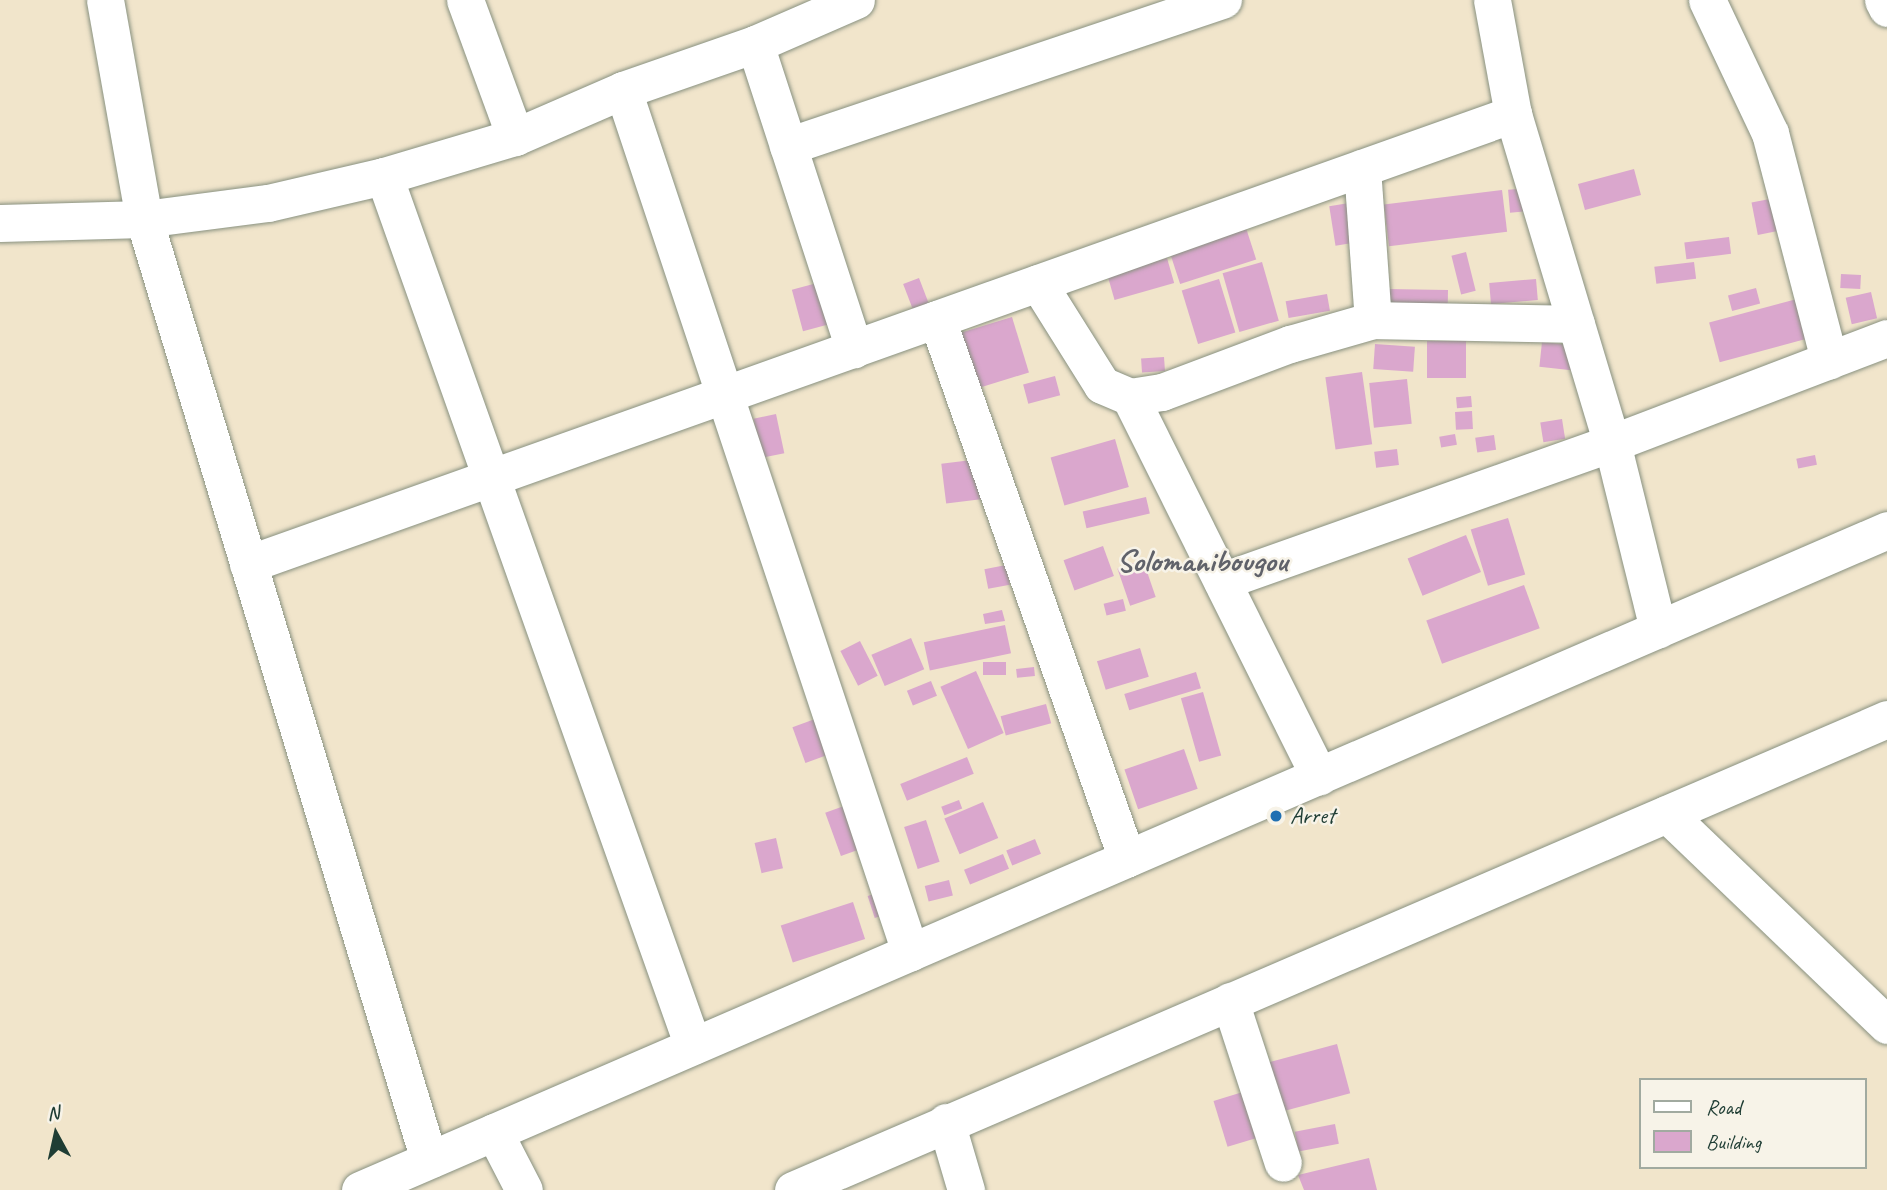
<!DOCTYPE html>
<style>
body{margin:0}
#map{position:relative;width:1887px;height:1190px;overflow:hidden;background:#f1e5cb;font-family:Caveat,sans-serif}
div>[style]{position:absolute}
.building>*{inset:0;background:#daa7cd;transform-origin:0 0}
.roads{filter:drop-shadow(0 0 2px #889180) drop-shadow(0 0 2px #889180)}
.street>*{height:37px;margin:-18.5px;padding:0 18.5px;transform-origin:18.5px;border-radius:18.5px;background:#fff}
.dots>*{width:19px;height:19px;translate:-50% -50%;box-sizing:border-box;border:4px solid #f7f3e8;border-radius:50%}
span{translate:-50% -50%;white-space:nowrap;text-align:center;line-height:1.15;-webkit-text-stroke:5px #f7f3e8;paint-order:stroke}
.poi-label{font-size:24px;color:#1f3d34}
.left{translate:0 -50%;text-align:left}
.district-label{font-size:32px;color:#60626a;font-weight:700}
.legend{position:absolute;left:1639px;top:1078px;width:228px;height:91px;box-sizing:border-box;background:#f7f3e8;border:2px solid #a1aaa0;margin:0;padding:9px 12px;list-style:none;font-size:21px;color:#1f3d34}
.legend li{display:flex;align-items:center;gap:14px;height:35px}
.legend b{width:35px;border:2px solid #a1aaa0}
.north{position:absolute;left:21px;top:1099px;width:70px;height:70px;-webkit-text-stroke:5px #f7f3e8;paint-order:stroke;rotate:352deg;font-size:19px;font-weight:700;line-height:28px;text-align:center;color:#1f3d34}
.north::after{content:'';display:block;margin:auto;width:24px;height:32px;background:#1f3d34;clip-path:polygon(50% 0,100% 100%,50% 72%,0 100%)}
</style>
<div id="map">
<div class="building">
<div style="left:1634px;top:169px;width:27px;height:58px;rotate:75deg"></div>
<div style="left:1528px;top:188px;width:23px;height:20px;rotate:85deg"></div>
<div style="left:1502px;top:190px;width:42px;height:119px;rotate:83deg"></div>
<div style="left:1780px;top:197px;width:33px;height:29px;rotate:79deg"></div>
<div style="left:1349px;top:203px;width:40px;height:20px;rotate:81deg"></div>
<div style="left:1246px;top:228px;width:33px;height:80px;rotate:72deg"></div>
<div style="left:1729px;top:237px;width:17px;height:45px;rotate:83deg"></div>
<div style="left:1466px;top:252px;width:40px;height:15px;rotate:76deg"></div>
<div style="left:1167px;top:258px;width:26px;height:62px;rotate:74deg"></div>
<div style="left:1262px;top:262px;width:61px;height:41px;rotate:74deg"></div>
<div style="left:1694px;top:262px;width:17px;height:40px;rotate:83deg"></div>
<div style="left:1841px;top:274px;width:20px;height:14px;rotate:3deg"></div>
<div style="left:919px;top:278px;width:34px;height:17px;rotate:69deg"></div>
<div style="left:1219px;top:279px;width:56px;height:39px;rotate:73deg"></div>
<div style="left:1536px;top:279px;width:21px;height:47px;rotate:85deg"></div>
<div style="left:817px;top:283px;width:43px;height:26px;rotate:75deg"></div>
<div style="left:1756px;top:288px;width:16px;height:29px;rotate:75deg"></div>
<div style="left:1387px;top:289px;width:61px;height:20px;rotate:1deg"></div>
<div style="left:1871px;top:292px;width:27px;height:26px;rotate:77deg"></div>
<div style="left:1327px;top:294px;width:17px;height:42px;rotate:80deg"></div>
<div style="left:1797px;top:299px;width:41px;height:91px;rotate:75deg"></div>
<div style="left:1012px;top:317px;width:58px;height:57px;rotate:73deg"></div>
<div style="left:1427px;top:341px;width:39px;height:37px"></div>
<div style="left:1542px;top:342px;width:39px;height:25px;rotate:6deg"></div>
<div style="left:1375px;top:344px;width:40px;height:25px;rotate:4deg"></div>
<div style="left:1164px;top:357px;width:14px;height:23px;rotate:86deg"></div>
<div style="left:1362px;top:372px;width:73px;height:37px;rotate:82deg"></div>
<div style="left:1055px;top:376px;width:20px;height:33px;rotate:75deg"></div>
<div style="left:1407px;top:379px;width:45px;height:38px;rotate:84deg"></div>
<div style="left:1471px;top:396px;width:11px;height:15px;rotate:85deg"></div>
<div style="left:1472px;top:411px;width:18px;height:17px;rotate:87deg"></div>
<div style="left:776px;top:414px;width:40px;height:23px;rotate:78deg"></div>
<div style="left:1562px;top:419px;width:20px;height:22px;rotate:81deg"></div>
<div style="left:1455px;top:434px;width:11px;height:16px;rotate:80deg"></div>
<div style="left:1494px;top:435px;width:15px;height:19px;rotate:82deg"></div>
<div style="left:1115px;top:439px;width:50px;height:67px;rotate:74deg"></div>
<div style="left:1397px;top:449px;width:16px;height:23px;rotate:83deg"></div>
<div style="left:1815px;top:455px;width:10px;height:19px;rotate:79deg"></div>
<div style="left:980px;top:459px;width:40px;height:39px;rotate:83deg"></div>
<div style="left:1146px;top:497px;width:17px;height:65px;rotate:77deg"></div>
<div style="left:1508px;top:518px;width:59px;height:39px;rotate:73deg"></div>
<div style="left:1466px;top:535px;width:40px;height:63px;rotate:68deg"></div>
<div style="left:1103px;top:546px;width:32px;height:42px;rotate:70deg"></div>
<div style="left:1143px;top:560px;width:39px;height:27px;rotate:71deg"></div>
<div style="left:1006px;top:565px;width:20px;height:22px;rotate:79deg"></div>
<div style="left:1524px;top:585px;width:46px;height:104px;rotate:70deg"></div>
<div style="left:1123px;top:599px;width:12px;height:20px;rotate:76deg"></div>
<div style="clip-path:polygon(1002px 610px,1005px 621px,985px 624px,983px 614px)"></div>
<div style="left:1005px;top:625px;width:29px;height:83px;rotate:78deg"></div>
<div style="left:911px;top:638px;width:34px;height:43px;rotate:67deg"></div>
<div style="left:860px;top:641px;width:39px;height:22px;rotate:63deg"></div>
<div style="left:1140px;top:648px;width:30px;height:45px;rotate:73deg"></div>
<div style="left:1006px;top:662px;width:13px;height:23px;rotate:90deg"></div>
<div style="left:1034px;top:667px;width:9px;height:18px;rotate:84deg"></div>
<div style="left:976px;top:671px;width:68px;height:39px;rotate:66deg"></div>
<div style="left:1196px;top:672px;width:17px;height:75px;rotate:73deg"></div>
<div style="left:931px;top:681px;width:16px;height:26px;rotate:68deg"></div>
<div style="left:1203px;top:692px;width:66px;height:23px;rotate:74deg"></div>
<div style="left:1046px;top:704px;width:20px;height:47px;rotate:75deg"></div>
<div style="left:815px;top:719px;width:38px;height:24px;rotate:70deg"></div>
<div style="left:1184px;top:749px;width:42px;height:63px;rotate:71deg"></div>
<div style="left:967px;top:757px;width:18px;height:72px;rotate:68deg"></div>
<div style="left:959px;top:800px;width:9px;height:19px;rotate:69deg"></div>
<div style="left:983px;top:802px;width:39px;height:42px;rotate:67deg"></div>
<div style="left:844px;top:806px;width:46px;height:20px;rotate:70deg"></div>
<div style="left:926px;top:820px;width:44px;height:23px;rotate:72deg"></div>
<div style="left:776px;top:838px;width:31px;height:22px;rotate:77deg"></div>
<div style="left:1035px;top:839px;width:16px;height:31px;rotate:68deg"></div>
<div style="left:1003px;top:854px;width:16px;height:42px;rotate:68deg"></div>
<div style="left:949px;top:880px;width:16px;height:25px;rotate:76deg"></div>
<div style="left:880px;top:892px;width:23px;height:13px;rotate:72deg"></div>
<div style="left:853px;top:902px;width:39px;height:76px;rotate:72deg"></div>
<div style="left:1337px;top:1044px;width:51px;height:77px;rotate:75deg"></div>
<div style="left:1246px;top:1091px;width:48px;height:34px;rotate:73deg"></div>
<div style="left:1335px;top:1124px;width:20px;height:41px;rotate:79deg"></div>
<div style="clip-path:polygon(1369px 1158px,1377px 1190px,1304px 1190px,1298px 1175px)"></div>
</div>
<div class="roads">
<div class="street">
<div style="left:105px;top:0;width:222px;rotate:79.9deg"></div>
<div style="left:144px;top:219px;width:983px;rotate:73.15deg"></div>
<div style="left:465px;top:0;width:146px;rotate:69.9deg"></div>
<div style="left:1492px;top:0;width:116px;rotate:79.6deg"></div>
<div style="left:1513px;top:114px;width:344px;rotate:73.3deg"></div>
<div style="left:1612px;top:443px;width:192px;rotate:76.1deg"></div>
<div style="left:1707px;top:0;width:147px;rotate:64.7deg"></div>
<div style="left:1770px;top:133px;width:235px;rotate:75.4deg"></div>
<div style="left:1883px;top:0;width:9px;rotate:63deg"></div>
<div style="left:755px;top:44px;width:321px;rotate:72deg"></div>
<div style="left:623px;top:90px;width:909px;rotate:71.58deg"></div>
<div style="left:788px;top:146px;width:459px;rotate:-18.6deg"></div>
<div style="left:1362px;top:168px;width:152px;rotate:85.9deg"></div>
<div style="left:384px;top:176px;width:923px;rotate:70.45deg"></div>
<div style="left:0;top:223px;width:144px;rotate:-1.6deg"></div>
<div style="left:144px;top:219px;width:125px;rotate:-7.4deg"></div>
<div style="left:268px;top:203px;width:119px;rotate:-13.1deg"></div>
<div style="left:384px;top:176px;width:137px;rotate:-16.6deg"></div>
<div style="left:515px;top:137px;width:118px;rotate:-23.5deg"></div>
<div style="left:623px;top:90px;width:140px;rotate:-19.2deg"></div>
<div style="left:755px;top:44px;width:110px;rotate:-23.5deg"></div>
<div style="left:1038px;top:283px;width:120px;rotate:57.9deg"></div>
<div style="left:1102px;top:385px;width:30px;rotate:23deg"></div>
<div style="left:1130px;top:397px;width:32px;rotate:-9deg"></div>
<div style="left:1162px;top:392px;width:137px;rotate:-20.6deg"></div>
<div style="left:1290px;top:344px;width:86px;rotate:-16.1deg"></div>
<div style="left:1373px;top:320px;width:203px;rotate:1.1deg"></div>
<div style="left:937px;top:319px;width:572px;rotate:70.62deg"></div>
<div style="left:1130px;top:397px;width:424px;rotate:63.5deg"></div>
<div style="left:248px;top:564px;width:1343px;rotate:-19.58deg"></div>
<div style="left:1222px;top:581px;width:414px;rotate:-19.5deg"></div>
<div style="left:1612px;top:443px;width:294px;rotate:-20.9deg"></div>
<div style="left:1667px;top:814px;width:305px;rotate:43.8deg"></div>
<div style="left:1230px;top:1001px;width:170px;rotate:71.9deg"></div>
<div style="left:946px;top:1122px;width:71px;rotate:73.6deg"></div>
<div style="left:494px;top:1132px;width:65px;rotate:62.7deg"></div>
<div style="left:360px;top:1190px;width:1664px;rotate:-23.37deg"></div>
<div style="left:793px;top:1190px;width:1191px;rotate:-23.29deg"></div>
</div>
</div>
<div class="dots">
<div style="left:1276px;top:816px;background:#1f6fb2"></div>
</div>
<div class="poi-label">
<span class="left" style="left:1290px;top:816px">Arret</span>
</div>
<div class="district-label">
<span style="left:1202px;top:561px">Solomanibougou</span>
</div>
<ul class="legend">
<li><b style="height:9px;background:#fff"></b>Road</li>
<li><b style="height:19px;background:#daa7cd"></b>Building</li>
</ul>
<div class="north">N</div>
</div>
